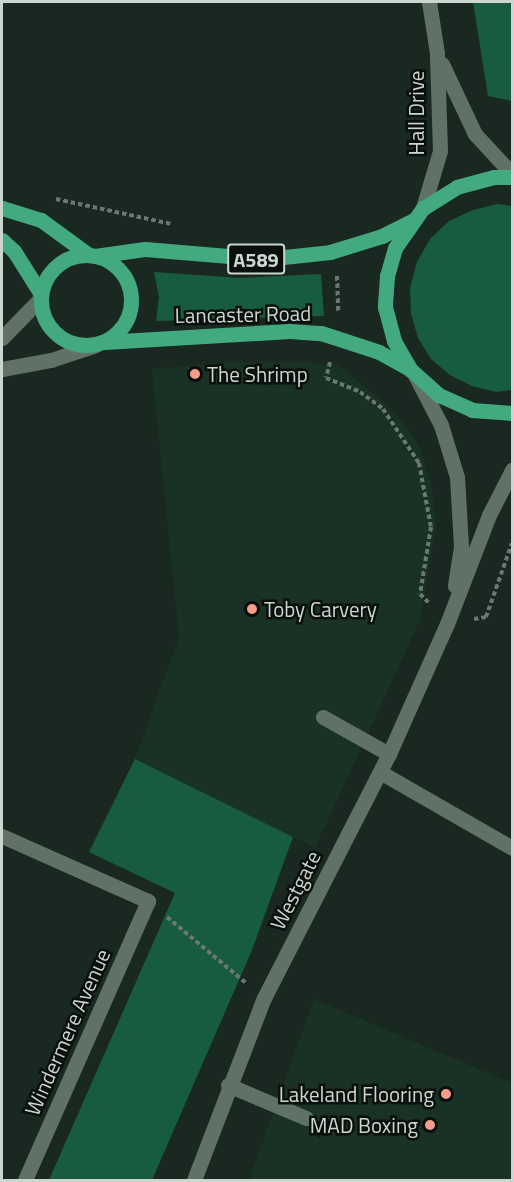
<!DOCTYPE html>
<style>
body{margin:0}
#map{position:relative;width:514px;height:1182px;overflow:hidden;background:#192921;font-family:"Titillium Web",sans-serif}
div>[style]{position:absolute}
.built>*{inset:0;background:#1a3125}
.green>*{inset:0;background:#175c3f}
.path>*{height:4px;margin-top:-2px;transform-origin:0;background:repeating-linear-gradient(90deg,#6b7871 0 4.5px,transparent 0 7.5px)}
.lane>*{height:15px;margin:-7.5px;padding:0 7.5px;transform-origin:7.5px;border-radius:7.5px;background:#607268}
.street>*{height:15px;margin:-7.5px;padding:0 7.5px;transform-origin:7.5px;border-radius:7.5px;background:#607268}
.secondary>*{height:15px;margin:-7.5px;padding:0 7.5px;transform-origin:7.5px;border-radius:7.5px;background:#607268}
.primary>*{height:15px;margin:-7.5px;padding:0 7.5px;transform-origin:7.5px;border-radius:7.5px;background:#43aa80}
.primary>.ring{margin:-7.5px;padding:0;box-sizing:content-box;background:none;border:15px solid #43aa80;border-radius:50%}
.dots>*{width:16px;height:16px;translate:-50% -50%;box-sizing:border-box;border:3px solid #09100c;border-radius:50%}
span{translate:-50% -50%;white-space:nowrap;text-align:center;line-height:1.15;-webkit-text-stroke:5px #09100c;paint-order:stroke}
.shield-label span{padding:2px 4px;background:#09100c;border:2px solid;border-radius:4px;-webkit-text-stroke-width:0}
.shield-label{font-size:20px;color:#ccd6d0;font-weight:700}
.street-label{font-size:21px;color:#ccd6d0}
.poi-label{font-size:21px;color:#ccd6d0}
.left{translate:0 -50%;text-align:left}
.right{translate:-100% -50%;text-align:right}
.frame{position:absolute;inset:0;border:3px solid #ccd6d0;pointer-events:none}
</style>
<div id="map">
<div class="built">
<div style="clip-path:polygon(230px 362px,307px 362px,340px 366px,394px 411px,419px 445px,431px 482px,436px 525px,420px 620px,315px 848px,135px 759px,179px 637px,152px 369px)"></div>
<div style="clip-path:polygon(314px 999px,512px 1083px,512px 1180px,249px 1180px)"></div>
</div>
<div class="green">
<div style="clip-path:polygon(473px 2px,512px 2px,512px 101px,488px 96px)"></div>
<div style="clip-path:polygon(498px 204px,512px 206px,512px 390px,496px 392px,472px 386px,450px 375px,431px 359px,418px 338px,411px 314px,410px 288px,417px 262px,430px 239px,449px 221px,473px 210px)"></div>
<div style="clip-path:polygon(154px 272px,241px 278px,321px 274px,324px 316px,156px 321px,159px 297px)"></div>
<div style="clip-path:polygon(135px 759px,293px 837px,252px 950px,152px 1180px,49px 1180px,175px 893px,89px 852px)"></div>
</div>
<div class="path">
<div style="left:56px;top:199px;width:119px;rotate:12.2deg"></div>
<div style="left:337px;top:276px;width:37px;rotate:88deg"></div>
<div style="left:330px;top:362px;width:16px;rotate:104deg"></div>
<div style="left:326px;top:378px;width:37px;rotate:22deg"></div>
<div style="left:360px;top:392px;width:29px;rotate:36deg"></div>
<div style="left:383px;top:409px;width:65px;rotate:56.3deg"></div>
<div style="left:419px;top:463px;width:65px;rotate:79.4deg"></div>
<div style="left:431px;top:527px;width:68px;rotate:99.3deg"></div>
<div style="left:420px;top:594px;width:13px;rotate:45deg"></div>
<div style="left:474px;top:619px;width:12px;rotate:-9deg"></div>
<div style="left:486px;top:617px;width:78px;rotate:-70.6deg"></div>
<div style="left:167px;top:917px;width:103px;rotate:39.9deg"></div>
</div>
<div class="lane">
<div style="left:323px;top:717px;width:76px;rotate:29.3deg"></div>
<div style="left:228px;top:1085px;width:85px;rotate:22.9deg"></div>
</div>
<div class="street">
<div style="left:380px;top:772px;width:152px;rotate:29.9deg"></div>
<div style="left:2px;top:836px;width:160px;rotate:24deg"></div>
<div style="left:148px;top:901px;width:305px;rotate:113.8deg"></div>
</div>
<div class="secondary">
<div style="left:442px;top:64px;width:77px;rotate:64.8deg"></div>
<div style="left:475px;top:134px;width:54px;rotate:47.2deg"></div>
<div style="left:423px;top:208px;width:59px;rotate:-73.4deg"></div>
<div style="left:440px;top:151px;width:98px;rotate:-91.8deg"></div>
<div style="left:437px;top:53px;width:52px;rotate:-98.9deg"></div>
<div style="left:2px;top:338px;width:54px;rotate:-45.7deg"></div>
<div style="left:2px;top:369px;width:50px;rotate:-10.4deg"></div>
<div style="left:51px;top:360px;width:47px;rotate:-18.4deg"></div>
<div style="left:415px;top:375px;width:56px;rotate:62.5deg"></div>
<div style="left:441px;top:425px;width:54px;rotate:72.9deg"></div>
<div style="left:457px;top:477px;width:70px;rotate:86.7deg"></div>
<div style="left:461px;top:547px;width:39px;rotate:99deg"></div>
<div style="left:194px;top:1180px;width:195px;rotate:-69deg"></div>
<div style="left:264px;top:998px;width:274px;rotate:-62.9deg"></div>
<div style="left:389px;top:754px;width:142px;rotate:-66deg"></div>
<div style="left:447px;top:624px;width:117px;rotate:-68.9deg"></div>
<div style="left:489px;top:515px;width:51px;rotate:-62.9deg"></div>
</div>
<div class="primary">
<div style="left:512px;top:177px;width:18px;rotate:180deg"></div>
<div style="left:494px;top:177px;width:38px;rotate:165deg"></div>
<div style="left:457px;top:187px;width:40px;rotate:148deg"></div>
<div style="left:423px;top:208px;width:49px;rotate:125deg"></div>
<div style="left:395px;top:248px;width:29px;rotate:106deg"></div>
<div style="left:387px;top:276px;width:31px;rotate:94deg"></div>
<div style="left:385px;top:307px;width:35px;rotate:75deg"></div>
<div style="left:394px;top:341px;width:34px;rotate:60deg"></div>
<div style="left:411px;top:370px;width:38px;rotate:42deg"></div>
<div style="left:439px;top:395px;width:36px;rotate:24deg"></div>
<div style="left:472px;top:410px;width:40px;rotate:4.3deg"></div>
<div style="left:2px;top:208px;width:41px;rotate:17.1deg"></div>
<div style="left:41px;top:220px;width:59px;rotate:36.1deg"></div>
<div style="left:2px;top:240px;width:16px;rotate:43deg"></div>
<div style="left:14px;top:251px;width:51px;rotate:57.9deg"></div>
<div class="ring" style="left:41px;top:255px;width:75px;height:75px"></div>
<div style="left:95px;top:256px;width:50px;rotate:-8deg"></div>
<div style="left:145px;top:249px;width:120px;rotate:4.8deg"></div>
<div style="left:265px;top:259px;width:65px;rotate:-6.1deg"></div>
<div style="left:330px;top:252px;width:54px;rotate:-17.1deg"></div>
<div style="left:382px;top:236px;width:34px;rotate:-27deg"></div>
<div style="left:104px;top:342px;width:186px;rotate:-3.4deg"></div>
<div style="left:290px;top:331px;width:31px;rotate:4deg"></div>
<div style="left:321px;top:333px;width:61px;rotate:18.1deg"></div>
<div style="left:379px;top:352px;width:35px;rotate:29deg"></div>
</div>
<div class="dots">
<div style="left:195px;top:374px;background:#f49e8a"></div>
<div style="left:252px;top:609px;background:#f49e8a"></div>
<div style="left:446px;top:1094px;background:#f49e8a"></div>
<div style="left:430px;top:1125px;background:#f49e8a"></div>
</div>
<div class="shield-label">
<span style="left:256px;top:259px">A589</span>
</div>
<div class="street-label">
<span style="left:416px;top:113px;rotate:-90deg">Hall Drive</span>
<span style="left:243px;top:314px;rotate:-1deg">Lancaster Road</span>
<span style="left:295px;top:890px;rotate:-63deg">Westgate</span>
<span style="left:67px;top:1032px;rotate:-66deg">Windermere Avenue</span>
</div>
<div class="poi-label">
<span class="left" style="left:207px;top:374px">The Shrimp</span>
<span class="left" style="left:264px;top:609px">Toby Carvery</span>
<span class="right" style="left:434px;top:1094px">Lakeland Flooring</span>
<span class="right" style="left:418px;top:1125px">MAD Boxing</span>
</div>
<div class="frame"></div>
</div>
